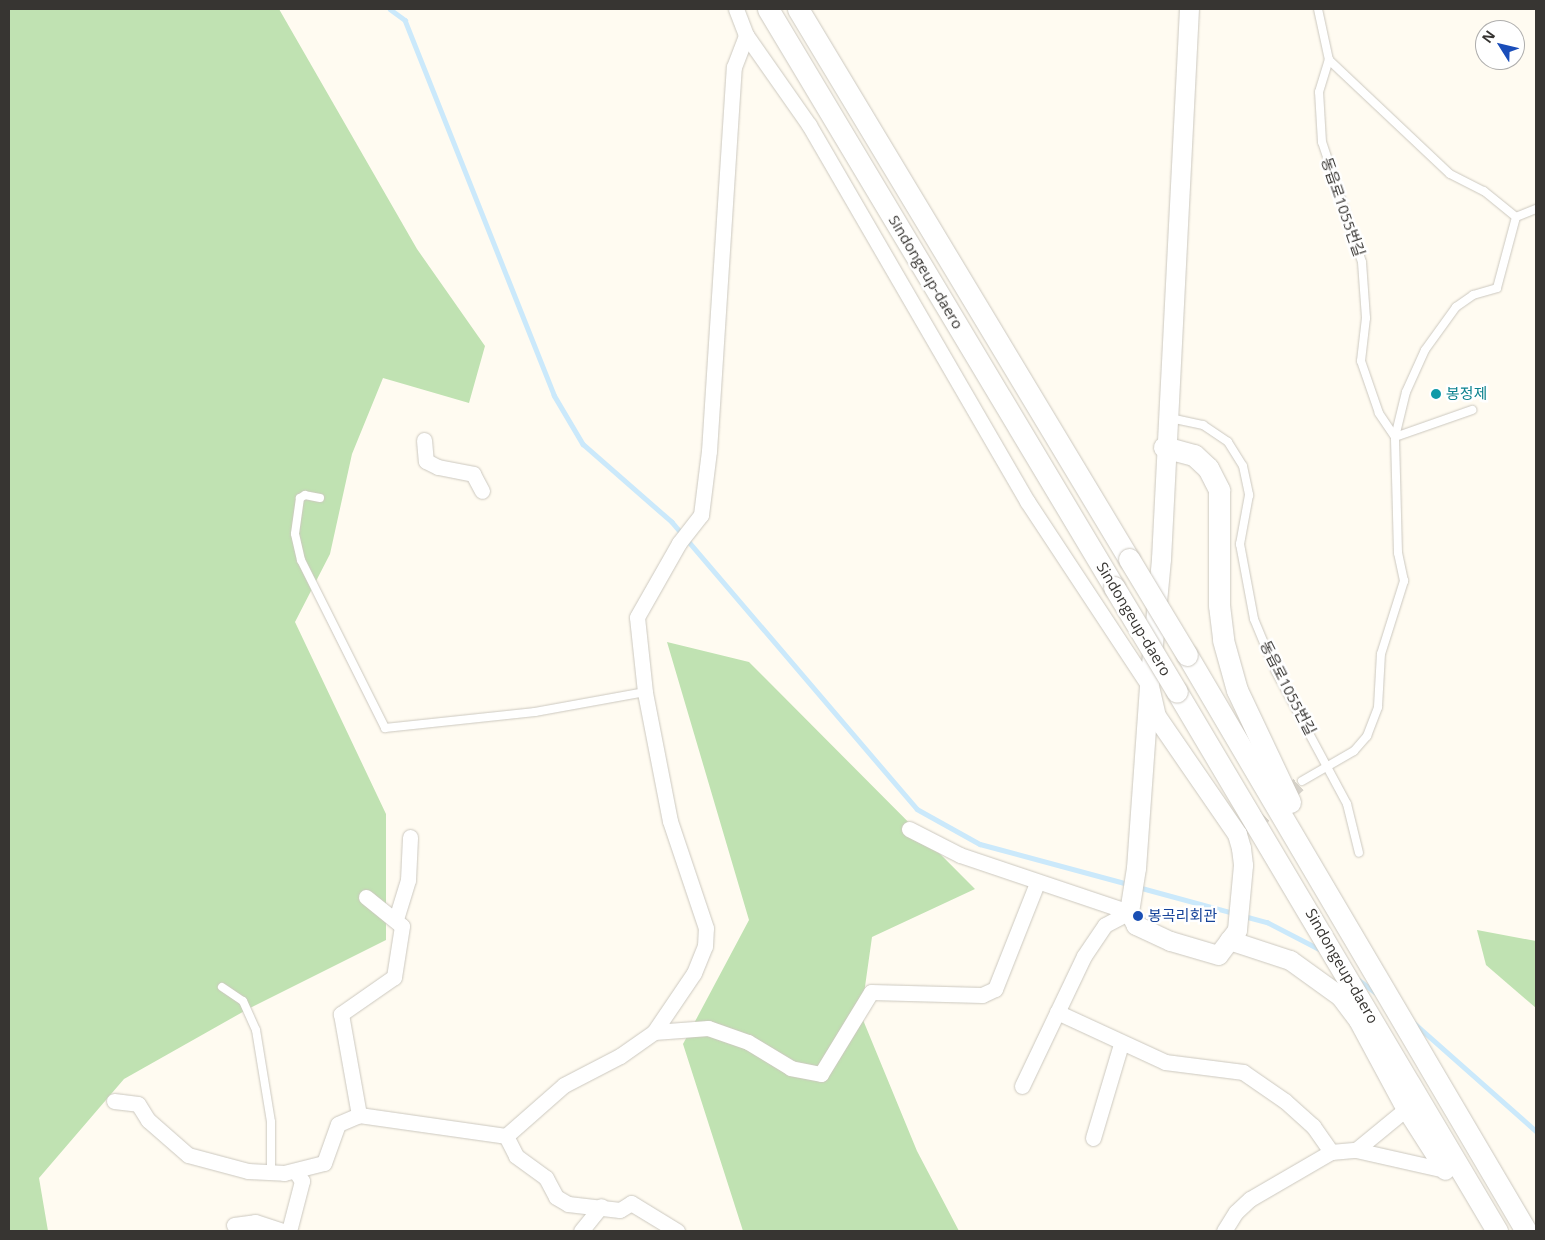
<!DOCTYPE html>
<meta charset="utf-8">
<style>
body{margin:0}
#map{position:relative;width:1545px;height:1240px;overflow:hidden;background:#fffbf1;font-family:"Open Sans","Noto Sans KR",sans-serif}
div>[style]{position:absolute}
.green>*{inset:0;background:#c0e2b2}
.stream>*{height:4.5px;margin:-2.25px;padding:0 2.25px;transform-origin:2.25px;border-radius:2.25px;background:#cbe9fb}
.minor-tunnel>*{height:15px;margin-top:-7.5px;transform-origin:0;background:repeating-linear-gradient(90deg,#d7d3cb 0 15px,transparent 0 23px)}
.roads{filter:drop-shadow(0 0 1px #ccc8bf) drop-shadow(0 0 1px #ccc8bf)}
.service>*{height:8px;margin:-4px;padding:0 4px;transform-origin:4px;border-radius:4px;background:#fff}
.minor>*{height:15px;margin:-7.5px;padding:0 7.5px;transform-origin:7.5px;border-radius:7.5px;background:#fff}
.tertiary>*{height:19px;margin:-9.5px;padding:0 9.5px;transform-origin:9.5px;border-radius:9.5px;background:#fff}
.secondary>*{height:21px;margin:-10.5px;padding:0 10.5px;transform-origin:10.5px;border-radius:10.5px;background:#fff}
.bridges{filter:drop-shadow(0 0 1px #ccc8bf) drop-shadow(0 0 1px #ccc8bf)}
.secondary-bridge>*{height:21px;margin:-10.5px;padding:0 10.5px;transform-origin:10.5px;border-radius:10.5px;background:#fff}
.dots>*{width:14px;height:14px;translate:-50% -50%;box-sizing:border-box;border:2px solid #fff;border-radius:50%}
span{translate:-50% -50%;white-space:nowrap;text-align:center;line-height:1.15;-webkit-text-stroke:5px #fff;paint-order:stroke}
.street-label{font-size:15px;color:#373532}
.culture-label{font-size:15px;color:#0d838f}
.left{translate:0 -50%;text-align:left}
.transit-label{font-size:15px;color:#164399}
.frame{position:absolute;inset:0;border:10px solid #373532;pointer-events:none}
.north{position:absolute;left:1475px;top:20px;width:50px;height:50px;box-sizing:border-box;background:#fff;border:1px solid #afaead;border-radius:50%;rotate:306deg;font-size:14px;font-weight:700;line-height:20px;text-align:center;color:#373532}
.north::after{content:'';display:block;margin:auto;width:18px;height:22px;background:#1a4db9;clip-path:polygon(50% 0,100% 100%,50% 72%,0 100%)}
</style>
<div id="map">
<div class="green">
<div style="clip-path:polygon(9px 9px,279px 9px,417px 249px,485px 346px,469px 403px,383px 378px,352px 454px,330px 554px,295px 622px,386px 814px,386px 940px,248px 1009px,124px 1079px,39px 1178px,48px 1231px,9px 1231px)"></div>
<div style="clip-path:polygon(667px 642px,749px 662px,975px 889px,872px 937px,861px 1015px,917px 1151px,959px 1231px,743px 1231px,683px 1044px,749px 920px)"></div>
<div style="clip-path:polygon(1477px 930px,1536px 941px,1536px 1008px,1486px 965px)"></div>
</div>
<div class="stream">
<div style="left:390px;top:9px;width:19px;rotate:36deg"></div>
<div style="left:405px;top:20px;width:404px;rotate:68.3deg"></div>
<div style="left:554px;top:395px;width:57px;rotate:59.4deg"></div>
<div style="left:583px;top:444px;width:118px;rotate:41.2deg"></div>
<div style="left:672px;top:522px;width:377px;rotate:49.5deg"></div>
<div style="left:917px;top:809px;width:72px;rotate:29.1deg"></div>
<div style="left:980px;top:844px;width:153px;rotate:15.1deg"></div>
<div style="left:1138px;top:887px;width:99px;rotate:15.2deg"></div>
<div style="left:1244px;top:916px;width:24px;rotate:15deg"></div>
<div style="left:1267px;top:922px;width:61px;rotate:27.4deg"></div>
<div style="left:1359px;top:980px;width:21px;rotate:37deg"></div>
<div style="left:1414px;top:1023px;width:163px;rotate:41.5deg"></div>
</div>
<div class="minor-tunnel">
<div style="left:1253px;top:825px;width:66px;rotate:-41.9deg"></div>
</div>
<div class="roads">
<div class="service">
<div style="left:1329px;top:60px;width:166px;rotate:43.3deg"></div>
<div style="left:1450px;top:174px;width:38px;rotate:27deg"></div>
<div style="left:1484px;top:191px;width:41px;rotate:39.1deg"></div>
<div style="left:1516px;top:217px;width:22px;rotate:-22deg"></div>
<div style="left:1170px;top:418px;width:34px;rotate:12deg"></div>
<div style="left:1203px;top:425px;width:30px;rotate:34deg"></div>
<div style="left:1228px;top:442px;width:28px;rotate:58deg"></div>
<div style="left:1243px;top:466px;width:30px;rotate:78deg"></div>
<div style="left:1249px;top:495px;width:50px;rotate:100.4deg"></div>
<div style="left:1240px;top:544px;width:76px;rotate:79.4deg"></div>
<div style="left:1254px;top:619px;width:57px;rotate:67.5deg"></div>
<div style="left:1276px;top:672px;width:150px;rotate:61.7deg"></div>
<div style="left:1347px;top:804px;width:50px;rotate:76.2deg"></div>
<div style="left:1395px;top:437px;width:46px;rotate:-76.3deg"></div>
<div style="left:1406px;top:392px;width:46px;rotate:-65.7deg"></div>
<div style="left:1425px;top:350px;width:53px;rotate:-54.2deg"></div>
<div style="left:1456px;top:307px;width:21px;rotate:-35deg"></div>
<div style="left:1473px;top:295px;width:25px;rotate:-16deg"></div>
<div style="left:1497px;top:288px;width:73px;rotate:-75deg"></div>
<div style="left:1395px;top:437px;width:82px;rotate:-19.3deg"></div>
<div style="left:320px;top:498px;width:15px;rotate:-169deg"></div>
<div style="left:305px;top:495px;width:6px;rotate:149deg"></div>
<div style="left:300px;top:498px;width:36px;rotate:98deg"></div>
<div style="left:295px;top:534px;width:27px;rotate:77deg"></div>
<div style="left:301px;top:560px;width:188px;rotate:63.4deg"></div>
<div style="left:385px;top:728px;width:151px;rotate:-6.1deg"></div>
<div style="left:535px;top:712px;width:112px;rotate:-10.3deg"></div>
<div style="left:1302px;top:781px;width:60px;rotate:-30deg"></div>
<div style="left:1354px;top:751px;width:20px;rotate:-49deg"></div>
<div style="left:1367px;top:736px;width:31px;rotate:-69deg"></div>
<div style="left:1378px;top:707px;width:53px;rotate:-86.8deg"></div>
<div style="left:1381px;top:654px;width:77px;rotate:-72.5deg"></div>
<div style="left:1404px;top:581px;width:29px;rotate:-102deg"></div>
<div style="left:1398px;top:553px;width:116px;rotate:-91.5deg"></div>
<div style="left:1395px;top:437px;width:29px;rotate:-124deg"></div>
<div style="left:1379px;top:413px;width:55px;rotate:-109.1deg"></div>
<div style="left:1361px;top:361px;width:43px;rotate:-83.4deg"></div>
<div style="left:1366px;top:318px;width:56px;rotate:-94.1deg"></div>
<div style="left:1362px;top:262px;width:126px;rotate:-108.4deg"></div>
<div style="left:1322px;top:142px;width:50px;rotate:-93.4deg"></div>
<div style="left:1319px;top:92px;width:34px;rotate:-73deg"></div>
<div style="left:1329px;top:60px;width:52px;rotate:-102.2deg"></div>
<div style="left:222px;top:987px;width:25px;rotate:34deg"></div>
<div style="left:243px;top:1001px;width:32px;rotate:66deg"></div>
<div style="left:256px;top:1030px;width:93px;rotate:80.7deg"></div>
<div style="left:271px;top:1122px;width:50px;rotate:90deg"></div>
</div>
<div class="minor">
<div style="left:736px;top:9px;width:28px;rotate:69deg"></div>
<div style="left:424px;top:440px;width:21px;rotate:85deg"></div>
<div style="left:426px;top:461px;width:13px;rotate:27deg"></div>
<div style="left:438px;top:467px;width:36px;rotate:11deg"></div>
<div style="left:473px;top:474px;width:19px;rotate:62deg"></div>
<div style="left:909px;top:829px;width:57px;rotate:27deg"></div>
<div style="left:960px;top:855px;width:178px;rotate:18.6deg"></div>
<div style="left:1037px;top:883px;width:114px;rotate:111.6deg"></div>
<div style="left:995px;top:989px;width:14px;rotate:155deg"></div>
<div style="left:982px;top:995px;width:111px;rotate:-178.5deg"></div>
<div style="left:871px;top:992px;width:96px;rotate:121.4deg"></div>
<div style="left:821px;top:1074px;width:31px;rotate:-169deg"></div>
<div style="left:791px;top:1068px;width:50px;rotate:-148.8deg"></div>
<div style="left:748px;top:1042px;width:42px;rotate:-160.7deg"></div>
<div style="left:708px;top:1028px;width:54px;rotate:175.8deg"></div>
<div style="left:654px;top:1032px;width:71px;rotate:-55.9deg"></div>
<div style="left:694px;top:973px;width:29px;rotate:-68deg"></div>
<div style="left:705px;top:946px;width:18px;rotate:-87deg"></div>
<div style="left:706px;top:928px;width:113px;rotate:-108.6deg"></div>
<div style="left:670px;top:821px;width:131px;rotate:-101deg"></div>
<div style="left:645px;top:692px;width:75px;rotate:-96.1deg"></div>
<div style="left:637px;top:617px;width:85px;rotate:-60.4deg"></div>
<div style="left:679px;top:543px;width:36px;rotate:-52deg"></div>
<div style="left:701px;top:515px;width:64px;rotate:-82.9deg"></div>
<div style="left:709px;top:451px;width:385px;rotate:-86.3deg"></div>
<div style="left:734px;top:67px;width:34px;rotate:-69deg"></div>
<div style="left:746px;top:35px;width:110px;rotate:55deg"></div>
<div style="left:809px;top:125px;width:435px;rotate:59.9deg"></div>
<div style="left:1027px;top:501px;width:222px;rotate:56.6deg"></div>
<div style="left:366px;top:897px;width:46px;rotate:38.9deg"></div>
<div style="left:402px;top:926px;width:52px;rotate:98.9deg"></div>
<div style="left:394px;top:977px;width:65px;rotate:145.1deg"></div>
<div style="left:341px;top:1014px;width:103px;rotate:79.9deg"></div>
<div style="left:359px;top:1115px;width:148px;rotate:8.1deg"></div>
<div style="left:506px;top:1136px;width:77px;rotate:-41.3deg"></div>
<div style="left:564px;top:1085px;width:63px;rotate:-27.4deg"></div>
<div style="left:620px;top:1056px;width:42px;rotate:-35.2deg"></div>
<div style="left:396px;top:919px;width:41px;rotate:-72.9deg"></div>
<div style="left:408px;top:880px;width:43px;rotate:-87.3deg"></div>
<div style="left:1057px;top:1012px;width:119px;rotate:24.8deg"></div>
<div style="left:1165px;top:1062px;width:79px;rotate:7.3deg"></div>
<div style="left:1243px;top:1072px;width:51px;rotate:34.6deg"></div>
<div style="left:1285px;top:1101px;width:38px;rotate:42deg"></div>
<div style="left:1313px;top:1126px;width:32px;rotate:55deg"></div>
<div style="left:1022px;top:1086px;width:144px;rotate:-64.5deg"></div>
<div style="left:1084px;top:956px;width:37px;rotate:-56deg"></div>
<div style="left:1105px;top:925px;width:27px;rotate:-28deg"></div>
<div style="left:114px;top:1101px;width:24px;rotate:7deg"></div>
<div style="left:138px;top:1104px;width:19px;rotate:58deg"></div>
<div style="left:148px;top:1120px;width:53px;rotate:41.2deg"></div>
<div style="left:188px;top:1155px;width:62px;rotate:14.9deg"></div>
<div style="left:248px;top:1171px;width:36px;rotate:3deg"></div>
<div style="left:284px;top:1173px;width:41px;rotate:-14deg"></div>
<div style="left:324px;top:1163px;width:41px;rotate:-70.3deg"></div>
<div style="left:338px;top:1124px;width:23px;rotate:-23deg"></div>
<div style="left:506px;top:1136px;width:22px;rotate:63deg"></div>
<div style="left:516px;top:1156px;width:37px;rotate:36deg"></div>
<div style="left:546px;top:1178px;width:21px;rotate:62deg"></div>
<div style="left:556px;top:1197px;width:14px;rotate:30deg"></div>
<div style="left:568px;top:1204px;width:52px;rotate:6.6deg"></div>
<div style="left:620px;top:1210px;width:13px;rotate:-32deg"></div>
<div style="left:631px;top:1203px;width:54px;rotate:31.3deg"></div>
<div style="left:1093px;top:1138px;width:98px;rotate:-73.4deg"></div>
<div style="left:1356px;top:1150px;width:65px;rotate:-39.4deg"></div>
<div style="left:234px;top:1225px;width:21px;rotate:-8deg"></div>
<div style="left:255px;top:1222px;width:28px;rotate:18deg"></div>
<div style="left:289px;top:1231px;width:52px;rotate:-75.4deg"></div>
<div style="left:302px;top:1181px;width:11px;rotate:-124deg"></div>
<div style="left:581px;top:1231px;width:32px;rotate:-51deg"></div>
<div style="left:1224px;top:1231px;width:22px;rotate:-58deg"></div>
<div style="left:1236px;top:1212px;width:19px;rotate:-43deg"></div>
<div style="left:1250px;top:1199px;width:94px;rotate:-30.1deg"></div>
<div style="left:1331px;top:1152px;width:25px;rotate:-5deg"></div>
<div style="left:1356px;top:1150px;width:91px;rotate:12.7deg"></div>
</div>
<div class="tertiary">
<div style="left:1149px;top:686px;width:31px;rotate:77deg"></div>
<div style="left:1156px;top:716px;width:143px;rotate:55.5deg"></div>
<div style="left:1237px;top:834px;width:15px;rotate:74deg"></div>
<div style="left:1241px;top:848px;width:17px;rotate:83deg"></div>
<div style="left:1243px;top:865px;width:65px;rotate:95.3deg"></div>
<div style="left:1237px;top:930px;width:31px;rotate:127deg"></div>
<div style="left:1218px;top:955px;width:50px;rotate:-163.7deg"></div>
<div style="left:1170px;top:941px;width:38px;rotate:-155deg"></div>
<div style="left:1136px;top:925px;width:15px;rotate:-118deg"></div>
<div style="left:1129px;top:912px;width:45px;rotate:-81deg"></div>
<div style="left:1136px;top:868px;width:182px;rotate:-85.9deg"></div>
<div style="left:1149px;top:686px;width:128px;rotate:-84.6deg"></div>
<div style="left:1161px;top:559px;width:551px;rotate:-87.09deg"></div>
<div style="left:1229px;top:940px;width:64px;rotate:18.2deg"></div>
<div style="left:1290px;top:960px;width:62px;rotate:35.8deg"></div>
<div style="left:1340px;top:996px;width:30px;rotate:53deg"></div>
<div style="left:1358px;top:1020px;width:101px;rotate:61.7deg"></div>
<div style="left:1406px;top:1109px;width:72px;rotate:57.4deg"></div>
</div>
<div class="secondary">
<div style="left:768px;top:9px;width:674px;rotate:59.09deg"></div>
<div style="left:798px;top:9px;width:642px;rotate:58.96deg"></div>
<div style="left:1164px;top:447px;width:31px;rotate:15deg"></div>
<div style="left:1194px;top:455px;width:19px;rotate:43deg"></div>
<div style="left:1208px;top:468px;width:25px;rotate:63deg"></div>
<div style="left:1219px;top:490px;width:115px;rotate:90deg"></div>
<div style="left:1219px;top:605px;width:35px;rotate:83deg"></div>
<div style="left:1223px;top:640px;width:52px;rotate:74.4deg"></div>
<div style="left:1237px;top:690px;width:124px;rotate:64.7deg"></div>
<div style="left:1187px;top:655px;width:668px;rotate:59.52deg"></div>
<div style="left:1177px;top:692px;width:627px;rotate:59.3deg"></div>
</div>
</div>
<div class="bridges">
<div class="secondary-bridge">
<div style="left:1129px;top:559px;width:112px;rotate:58.9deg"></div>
<div style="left:1114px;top:587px;width:122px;rotate:59deg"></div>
</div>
</div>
<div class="dots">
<div style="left:1436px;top:394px;background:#0f9aa8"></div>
<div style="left:1138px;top:916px;background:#1a4fb4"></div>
</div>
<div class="street-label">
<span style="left:1343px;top:207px;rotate:71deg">동읍로1055번길</span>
<span style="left:926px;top:272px;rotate:59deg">Sindongeup-daero</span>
<span style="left:1134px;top:619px;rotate:59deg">Sindongeup-daero</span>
<span style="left:1288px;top:688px;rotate:63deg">동읍로1055번길</span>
<span style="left:1342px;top:966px;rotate:60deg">Sindongeup-daero</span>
</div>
<div class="culture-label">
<span class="left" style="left:1446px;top:394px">봉정제</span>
</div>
<div class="transit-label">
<span class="left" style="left:1148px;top:916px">봉곡리회관</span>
</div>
<div class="frame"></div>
<div class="north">N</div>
</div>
